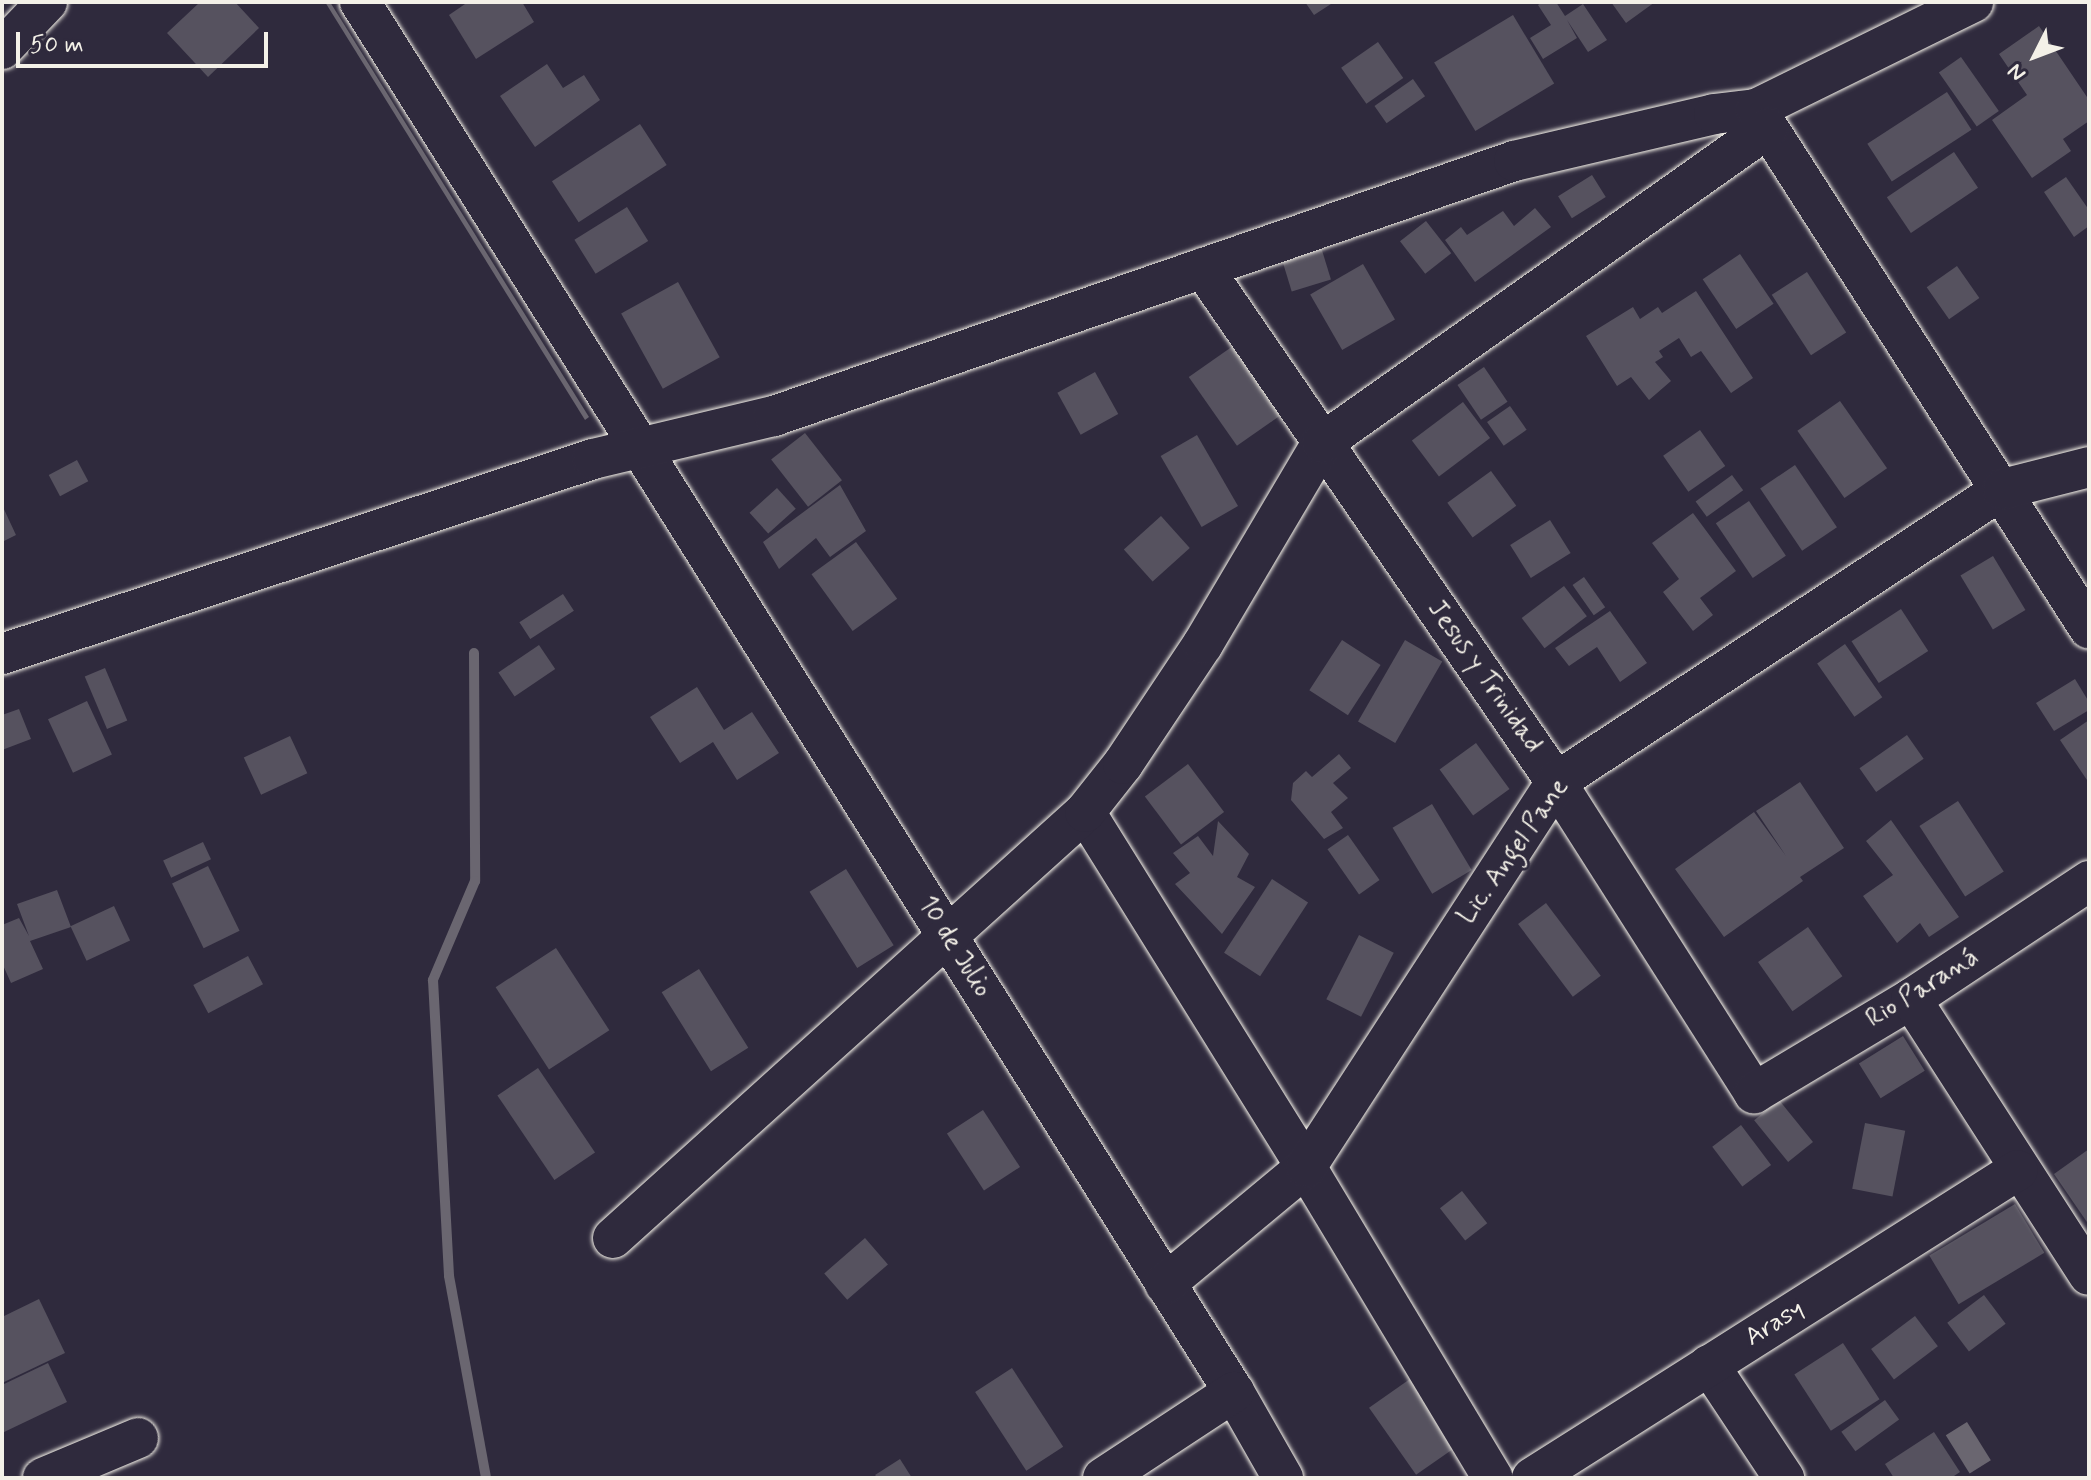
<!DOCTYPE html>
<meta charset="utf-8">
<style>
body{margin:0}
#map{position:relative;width:2091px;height:1480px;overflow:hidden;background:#2f2a3d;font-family:Mynerve,sans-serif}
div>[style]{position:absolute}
.water>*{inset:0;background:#6a6670;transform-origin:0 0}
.stream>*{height:10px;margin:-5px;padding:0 5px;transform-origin:5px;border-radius:5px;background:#6a6670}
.building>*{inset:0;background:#56525f;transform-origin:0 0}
.roads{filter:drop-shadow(0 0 2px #f4f1e8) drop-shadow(0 0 2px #f4f1e8)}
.street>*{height:40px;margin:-20px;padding:0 20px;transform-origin:20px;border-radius:20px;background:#2f2a3d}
span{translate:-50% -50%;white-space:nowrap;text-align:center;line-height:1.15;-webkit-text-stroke:6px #2f2a3d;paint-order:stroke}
.street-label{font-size:26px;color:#f4f1e8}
.frame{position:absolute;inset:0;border:4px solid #f4f1e8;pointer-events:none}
.north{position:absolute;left:1995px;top:16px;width:80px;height:80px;-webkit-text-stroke:6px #2f2a3d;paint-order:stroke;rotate:228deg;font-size:22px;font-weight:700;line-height:32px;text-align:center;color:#f4f1e8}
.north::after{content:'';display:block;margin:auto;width:28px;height:36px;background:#f4f1e8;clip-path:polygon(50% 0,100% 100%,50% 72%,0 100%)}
.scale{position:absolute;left:16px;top:32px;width:252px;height:36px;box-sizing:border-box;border:4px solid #f4f1e8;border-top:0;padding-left:10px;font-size:24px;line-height:28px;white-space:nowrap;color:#f4f1e8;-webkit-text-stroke:6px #2f2a3d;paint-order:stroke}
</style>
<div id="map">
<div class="water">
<div style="clip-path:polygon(325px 2px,330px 2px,589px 417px,585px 420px)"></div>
<div style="left:1967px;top:1422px;width:45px;height:25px;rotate:58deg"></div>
</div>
<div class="stream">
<div style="left:474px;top:653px;width:228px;rotate:89.7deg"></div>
<div style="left:475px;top:881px;width:108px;rotate:113deg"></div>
<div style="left:433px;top:980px;width:296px;rotate:86.9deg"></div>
<div style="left:449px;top:1276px;width:205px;rotate:79.6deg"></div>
</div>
<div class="building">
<div style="clip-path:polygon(200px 2px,235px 2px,259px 28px,208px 77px,167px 33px)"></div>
<div style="clip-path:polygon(468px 2px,522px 2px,534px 22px,476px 59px,449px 15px)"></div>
<div style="clip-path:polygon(1305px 2px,1334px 2px,1314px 15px)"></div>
<div style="clip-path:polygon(1542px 2px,1556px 2px,1565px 16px,1583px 4px,1607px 40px,1588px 52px,1567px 20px,1577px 38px,1543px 59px,1530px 38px,1551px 25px,1538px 5px)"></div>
<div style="clip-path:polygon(1611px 2px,1655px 2px,1626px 23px)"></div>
<div style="left:1513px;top:15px;width:80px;height:92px;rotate:59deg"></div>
<div style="clip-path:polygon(2039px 26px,2089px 100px,2089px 121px,2063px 139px,2071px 151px,2032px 178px,1992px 120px,2027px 95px,1999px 54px)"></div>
<div style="left:1378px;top:42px;width:44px;height:45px;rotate:55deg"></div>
<div style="left:1961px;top:57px;width:66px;height:27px;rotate:55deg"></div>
<div style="clip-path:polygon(547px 64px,563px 88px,584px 75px,600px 100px,535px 147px,500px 96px)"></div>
<div style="left:1413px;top:79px;width:21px;height:47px;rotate:55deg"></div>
<div style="left:1947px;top:92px;width:45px;height:95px;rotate:57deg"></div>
<div style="left:640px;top:124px;width:49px;height:105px;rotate:57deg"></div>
<div style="left:1954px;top:152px;width:43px;height:81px;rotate:56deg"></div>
<div style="left:1592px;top:175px;width:26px;height:40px;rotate:58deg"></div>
<div style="clip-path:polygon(2066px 177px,2089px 210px,2089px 226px,2074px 237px,2044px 192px)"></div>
<div style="left:627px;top:207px;width:40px;height:62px;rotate:58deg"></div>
<div style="clip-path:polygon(1535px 208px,1551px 227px,1475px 282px,1445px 240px,1461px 227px,1467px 235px,1503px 211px,1514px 226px)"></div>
<div style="left:1426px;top:221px;width:41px;height:33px;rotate:52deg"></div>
<div style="left:1321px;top:247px;width:34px;height:41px;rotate:73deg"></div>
<div style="left:1740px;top:254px;width:60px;height:45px;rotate:56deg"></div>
<div style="left:1363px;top:264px;width:64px;height:61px;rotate:60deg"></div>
<div style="left:1957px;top:266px;width:39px;height:37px;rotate:55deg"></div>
<div style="left:1807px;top:272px;width:72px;height:42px;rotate:57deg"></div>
<div style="left:678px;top:282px;width:86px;height:65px;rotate:61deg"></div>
<div style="clip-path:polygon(1696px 291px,1753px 378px,1731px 393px,1701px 351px,1691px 357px,1679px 338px,1659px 351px,1663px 357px,1655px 362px,1671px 381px,1649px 400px,1631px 377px,1617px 386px,1586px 336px,1633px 307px,1640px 319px,1658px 307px,1662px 313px)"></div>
<div style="left:1233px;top:346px;width:84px;height:54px;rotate:55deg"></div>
<div style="left:1484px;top:367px;width:42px;height:32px;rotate:56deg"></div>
<div style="left:1095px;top:372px;width:48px;height:43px;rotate:61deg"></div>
<div style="left:1840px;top:401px;width:82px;height:52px;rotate:55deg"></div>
<div style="left:1463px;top:402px;width:45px;height:64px;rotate:53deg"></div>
<div style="left:1510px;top:406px;width:29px;height:28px;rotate:55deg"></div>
<div style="left:1700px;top:430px;width:44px;height:45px;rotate:55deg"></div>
<div style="left:805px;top:433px;width:60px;height:43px;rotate:52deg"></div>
<div style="left:1197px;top:435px;width:82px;height:42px;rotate:60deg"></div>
<div style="left:77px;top:460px;width:24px;height:32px;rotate:62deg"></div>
<div style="left:1795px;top:465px;width:75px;height:42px;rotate:56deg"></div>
<div style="left:1491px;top:471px;width:43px;height:54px;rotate:54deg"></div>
<div style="left:1732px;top:475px;width:19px;height:45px;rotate:54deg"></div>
<div style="clip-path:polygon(840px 485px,866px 531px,830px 557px,816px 538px,779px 569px,763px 542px)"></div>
<div style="left:777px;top:488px;width:28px;height:37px;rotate:48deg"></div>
<div style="left:1749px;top:501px;width:66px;height:40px;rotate:56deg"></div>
<div style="clip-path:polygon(2px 505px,16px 535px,2px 542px)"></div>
<div style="clip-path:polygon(1693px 513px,1736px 571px,1700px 598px,1713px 615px,1693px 631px,1663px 592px,1679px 579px,1652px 543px)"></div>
<div style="left:1161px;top:516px;width:43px;height:50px;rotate:48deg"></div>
<div style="left:1550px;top:520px;width:39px;height:47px;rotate:58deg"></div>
<div style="left:856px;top:542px;width:70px;height:55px;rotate:54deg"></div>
<div style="left:1993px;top:556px;width:63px;height:38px;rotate:59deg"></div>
<div style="left:1584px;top:577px;width:37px;height:14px;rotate:55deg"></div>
<div style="left:1564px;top:586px;width:38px;height:53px;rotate:53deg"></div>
<div style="left:563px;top:594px;width:20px;height:52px;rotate:57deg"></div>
<div style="left:1901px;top:609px;width:50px;height:59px;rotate:57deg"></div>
<div style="clip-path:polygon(1610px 611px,1647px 663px,1620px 682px,1597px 647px,1569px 666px,1555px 648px)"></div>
<div style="left:1342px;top:640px;width:46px;height:60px;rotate:33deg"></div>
<div style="left:1405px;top:640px;width:43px;height:94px;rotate:30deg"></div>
<div style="left:1845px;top:644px;width:65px;height:34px;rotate:55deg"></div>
<div style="left:539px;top:645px;width:29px;height:49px;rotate:56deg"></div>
<div style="left:105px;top:668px;width:57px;height:22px;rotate:67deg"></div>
<div style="clip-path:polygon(2075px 679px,2089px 702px,2089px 710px,2054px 731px,2036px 703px)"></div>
<div style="clip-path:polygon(697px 687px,724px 730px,752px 712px,779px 753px,737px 780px,713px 742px,680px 763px,650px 717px)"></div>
<div style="left:87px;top:701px;width:59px;height:43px;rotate:65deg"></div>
<div style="clip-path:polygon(19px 709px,31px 739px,2px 750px,2px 715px)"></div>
<div style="clip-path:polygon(2089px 720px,2089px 783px,2060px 740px)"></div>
<div style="left:1907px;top:735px;width:29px;height:58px;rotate:55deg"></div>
<div style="left:290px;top:736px;width:41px;height:51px;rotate:65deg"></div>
<div style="left:1476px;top:743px;width:57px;height:45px;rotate:54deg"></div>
<div style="clip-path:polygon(1339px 754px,1351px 768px,1333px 783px,1348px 798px,1331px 812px,1343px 828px,1324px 839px,1291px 800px,1293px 783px,1306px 771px,1312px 777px)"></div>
<div style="left:1188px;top:764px;width:60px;height:54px;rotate:53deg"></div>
<div style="clip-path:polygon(1800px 782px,1844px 848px,1800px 877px,1803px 881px,1724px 937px,1675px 869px,1754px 812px,1786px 856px,1756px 811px)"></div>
<div style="left:1958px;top:801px;width:84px;height:46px;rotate:57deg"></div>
<div style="left:1432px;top:804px;width:77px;height:46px;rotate:59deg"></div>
<div style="clip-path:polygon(1891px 820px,1959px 917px,1929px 937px,1920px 923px,1897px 943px,1863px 896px,1893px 875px,1866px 841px)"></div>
<div style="clip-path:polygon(1218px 821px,1249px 854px,1237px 877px,1255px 887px,1222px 934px,1175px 884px,1190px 873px,1173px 853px,1198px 836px,1213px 856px)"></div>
<div style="left:1348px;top:835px;width:55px;height:25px;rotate:55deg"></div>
<div style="left:203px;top:842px;width:19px;height:44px;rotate:65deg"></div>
<div style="left:208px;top:866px;width:72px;height:40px;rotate:64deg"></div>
<div style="left:846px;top:869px;width:90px;height:43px;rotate:58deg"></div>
<div style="left:1272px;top:879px;width:43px;height:88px;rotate:33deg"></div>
<div style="clip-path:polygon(57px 890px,71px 927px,30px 941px,43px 969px,11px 983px,2px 963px,2px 925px,19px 918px,29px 936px,17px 904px)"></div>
<div style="left:1546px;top:903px;width:91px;height:35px;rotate:53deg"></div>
<div style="left:114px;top:906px;width:38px;height:48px;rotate:65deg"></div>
<div style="left:1808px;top:927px;width:60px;height:61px;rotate:55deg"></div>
<div style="left:1359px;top:935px;width:39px;height:72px;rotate:27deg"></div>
<div style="left:556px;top:948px;width:98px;height:72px;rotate:57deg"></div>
<div style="left:248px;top:956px;width:32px;height:62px;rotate:62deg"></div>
<div style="left:699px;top:969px;width:93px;height:44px;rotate:58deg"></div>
<div style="left:1903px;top:1036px;width:41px;height:52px;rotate:58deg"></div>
<div style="left:538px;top:1068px;width:102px;height:49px;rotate:56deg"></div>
<div style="left:1779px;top:1100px;width:54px;height:32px;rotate:51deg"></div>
<div style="left:983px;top:1110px;width:68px;height:43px;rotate:57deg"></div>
<div style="left:1865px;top:1123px;width:41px;height:67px;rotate:11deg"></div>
<div style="left:1741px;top:1125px;width:50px;height:36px;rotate:53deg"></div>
<div style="clip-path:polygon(2089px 1149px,2089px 1225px,2054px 1174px)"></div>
<div style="left:1462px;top:1191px;width:41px;height:28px;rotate:52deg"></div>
<div style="left:2015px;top:1204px;width:57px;height:100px;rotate:59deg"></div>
<div style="left:865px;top:1238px;width:35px;height:54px;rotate:49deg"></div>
<div style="left:1984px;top:1295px;width:36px;height:46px;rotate:53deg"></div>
<div style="clip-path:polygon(39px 1299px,65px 1353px,2px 1383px,2px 1317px)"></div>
<div style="left:1915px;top:1316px;width:38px;height:55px;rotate:53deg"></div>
<div style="left:1843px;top:1343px;width:67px;height:58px;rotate:57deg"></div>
<div style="clip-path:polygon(48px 1363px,67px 1402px,2px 1433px,2px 1385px)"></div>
<div style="left:1012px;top:1368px;width:94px;height:44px;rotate:57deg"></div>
<div style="left:1410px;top:1379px;width:82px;height:50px;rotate:55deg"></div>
<div style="left:1885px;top:1400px;width:24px;height:54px;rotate:54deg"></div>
<div style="clip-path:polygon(1934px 1432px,1960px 1472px,1951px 1478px,1894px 1478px,1885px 1464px)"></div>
<div style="clip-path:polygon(900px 1459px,912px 1478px,878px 1478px,875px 1475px)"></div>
</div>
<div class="roads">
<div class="street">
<div style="left:360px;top:2px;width:1642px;rotate:57.84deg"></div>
<div style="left:1234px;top:1392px;width:99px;rotate:60.3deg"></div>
<div style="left:2px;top:49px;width:65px;rotate:-46.2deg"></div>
<div style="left:1756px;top:109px;width:617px;rotate:57.32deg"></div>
<div style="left:1203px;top:268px;width:624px;rotate:55.52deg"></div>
<div style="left:1556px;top:782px;width:369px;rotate:57.5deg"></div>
<div style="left:1754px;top:1093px;width:183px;rotate:-30.9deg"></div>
<div style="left:1911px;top:999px;width:214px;rotate:-33.5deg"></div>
<div style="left:2px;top:654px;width:622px;rotate:-18.26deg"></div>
<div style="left:593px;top:459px;width:186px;rotate:-13.4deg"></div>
<div style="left:774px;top:416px;width:783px;rotate:-19.01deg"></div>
<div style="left:1514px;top:161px;width:205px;rotate:-13.2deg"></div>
<div style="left:1714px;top:114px;width:42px;rotate:-6.8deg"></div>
<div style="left:1756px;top:109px;width:242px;rotate:-26.2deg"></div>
<div style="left:1085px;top:812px;width:418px;rotate:58.1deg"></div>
<div style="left:1306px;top:1167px;width:363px;rotate:59deg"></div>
<div style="left:1911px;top:999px;width:328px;rotate:57.2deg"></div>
<div style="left:613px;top:1238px;width:636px;rotate:-42.07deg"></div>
<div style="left:1085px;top:812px;width:61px;rotate:-51.6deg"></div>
<div style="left:1123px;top:764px;width:144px;rotate:-56.3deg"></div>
<div style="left:1203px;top:644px;width:234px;rotate:-59.4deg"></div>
<div style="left:1322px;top:443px;width:546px;rotate:-35.23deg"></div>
<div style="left:1165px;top:1284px;width:183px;rotate:-39.7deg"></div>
<div style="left:1306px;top:1167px;width:459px;rotate:-57deg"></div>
<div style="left:1556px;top:782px;width:534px;rotate:-33.24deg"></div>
<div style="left:2003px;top:489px;width:89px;rotate:-14.3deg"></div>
<div style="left:1709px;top:1365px;width:136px;rotate:56.4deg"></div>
<div style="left:43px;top:1478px;width:103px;rotate:-22.8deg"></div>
<div style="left:1103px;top:1478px;width:157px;rotate:-33.3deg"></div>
<div style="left:1532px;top:1478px;width:575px;rotate:-32.36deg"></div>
</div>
</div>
<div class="street-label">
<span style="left:1484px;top:677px;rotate:55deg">Jesus y Trinidad</span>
<span style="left:1514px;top:852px;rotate:-55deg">Lic. Angel Pane</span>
<span style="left:954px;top:947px;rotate:58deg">10 de Julio</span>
<span style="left:1923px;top:989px;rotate:-32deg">Rio Paraná</span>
<span style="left:1775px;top:1324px;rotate:-32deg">Arasy</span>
</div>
<div class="frame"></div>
<div class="north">N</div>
<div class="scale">50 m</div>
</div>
